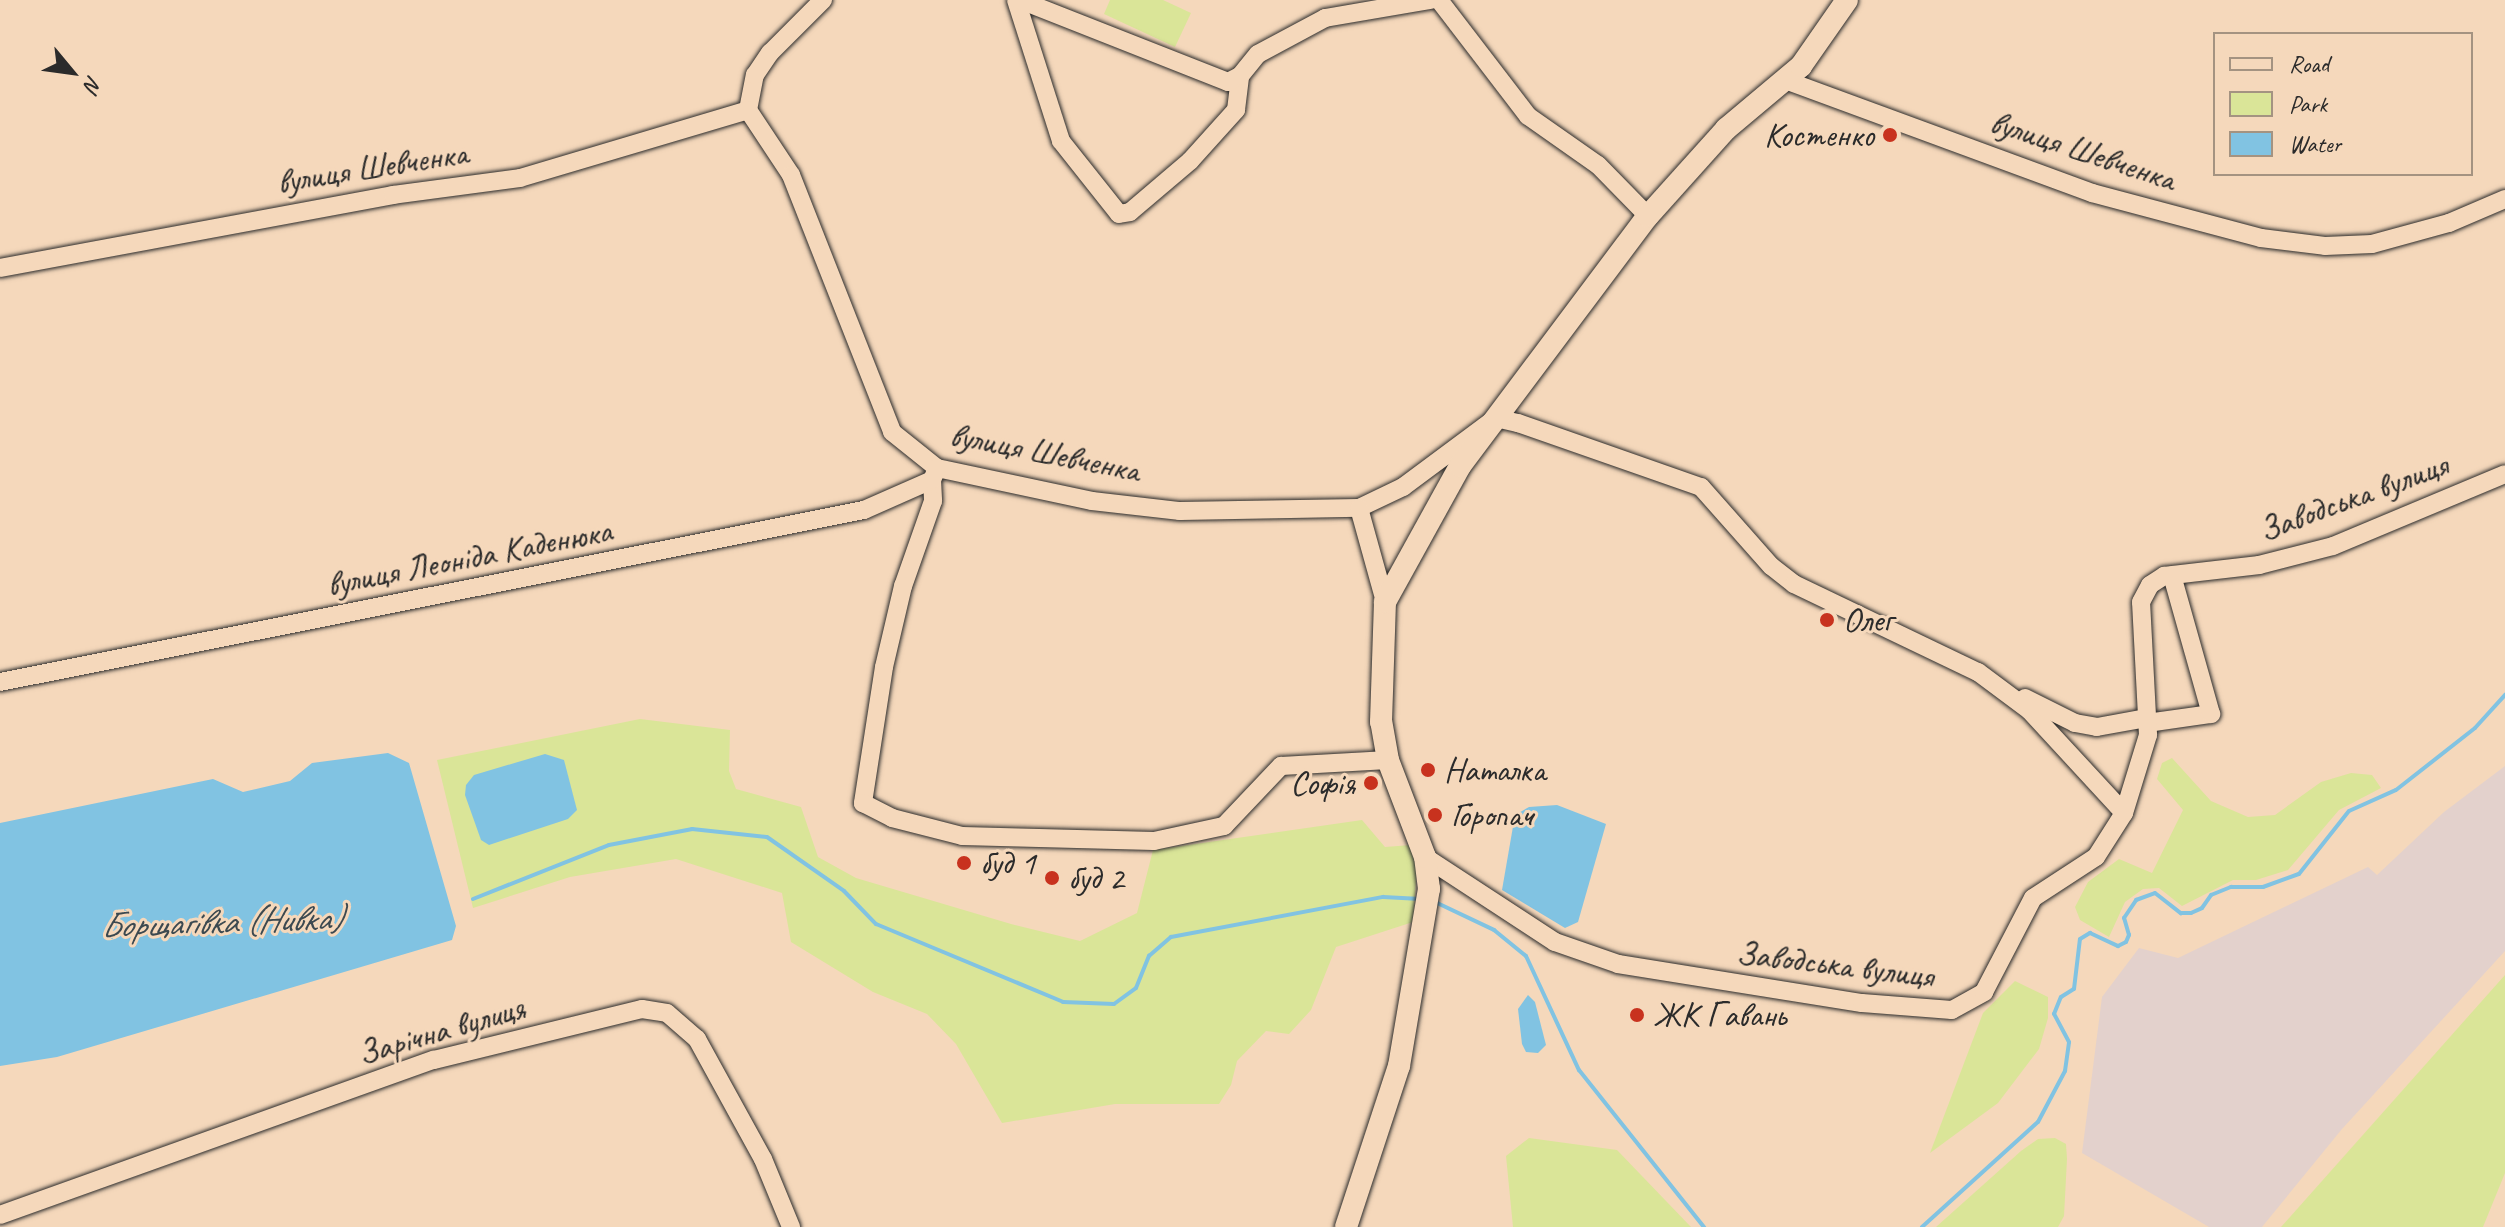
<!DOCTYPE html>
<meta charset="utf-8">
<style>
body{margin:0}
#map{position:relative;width:2505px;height:1227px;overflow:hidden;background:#f5d8bb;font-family:Caveat,sans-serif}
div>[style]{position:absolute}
.built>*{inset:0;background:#e3d1cc}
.green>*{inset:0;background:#dae598}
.water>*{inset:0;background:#81c3e2}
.stream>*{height:4px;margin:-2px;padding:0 2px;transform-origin:2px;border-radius:2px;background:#81c3e2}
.roads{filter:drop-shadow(0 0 2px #2b2b2b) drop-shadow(0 0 2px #2b2b2b)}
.minor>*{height:18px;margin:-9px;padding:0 9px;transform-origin:9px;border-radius:9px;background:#f5d8bb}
.major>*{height:22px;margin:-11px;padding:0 11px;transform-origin:11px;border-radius:11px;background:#f5d8bb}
.dots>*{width:22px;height:22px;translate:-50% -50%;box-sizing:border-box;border:4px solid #f5d8bb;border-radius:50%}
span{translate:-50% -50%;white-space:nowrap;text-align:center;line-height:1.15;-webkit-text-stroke:6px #f5d8bb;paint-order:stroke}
.poi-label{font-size:34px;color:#2b2b2b}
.right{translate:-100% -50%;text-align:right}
.left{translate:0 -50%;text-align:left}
.street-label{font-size:34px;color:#2b2b2b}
.water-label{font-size:36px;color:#3c4950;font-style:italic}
.legend{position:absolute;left:2213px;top:32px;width:260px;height:144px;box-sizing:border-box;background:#f5d8bb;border:2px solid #a49381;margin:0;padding:10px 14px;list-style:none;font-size:24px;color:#2b2b2b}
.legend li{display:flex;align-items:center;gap:16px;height:40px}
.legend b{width:40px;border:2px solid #a49381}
.north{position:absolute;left:32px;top:32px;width:80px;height:80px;-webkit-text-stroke:6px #f5d8bb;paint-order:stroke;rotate:119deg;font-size:22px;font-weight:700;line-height:32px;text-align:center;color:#2b2b2b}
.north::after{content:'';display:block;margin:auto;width:28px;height:36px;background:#2b2b2b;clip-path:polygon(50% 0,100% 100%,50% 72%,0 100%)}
</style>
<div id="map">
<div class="built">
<div style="clip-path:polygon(2505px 766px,2505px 951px,2342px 1129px,2262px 1227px,2209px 1227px,2082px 1153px,2102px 997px,2139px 948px,2178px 958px,2368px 867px,2377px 875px,2444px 812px)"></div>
</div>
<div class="green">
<div style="clip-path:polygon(1110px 0,1163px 0,1191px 13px,1175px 47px,1104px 14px)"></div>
<div style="clip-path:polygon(640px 719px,730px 730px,729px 771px,736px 789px,801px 807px,818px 857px,856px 878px,1011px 924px,1080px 941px,1137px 913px,1153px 850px,1362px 820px,1385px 847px,1411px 845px,1417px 868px,1413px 922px,1336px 947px,1311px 1010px,1289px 1034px,1266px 1031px,1237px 1061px,1231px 1085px,1219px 1104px,1115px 1104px,1002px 1123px,956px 1044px,927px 1014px,873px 992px,791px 942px,782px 893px,676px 859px,570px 877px,473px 908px,437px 760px)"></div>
<div style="clip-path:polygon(2172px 758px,2211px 801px,2248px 817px,2275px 815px,2321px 782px,2351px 773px,2372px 775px,2381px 788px,2339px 810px,2288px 870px,2256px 880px,2233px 880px,2182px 906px,2159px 888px,2143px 889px,2125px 902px,2109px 937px,2080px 920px,2075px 907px,2088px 882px,2119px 859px,2152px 873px,2183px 810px,2157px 779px,2162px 763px)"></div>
<div style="clip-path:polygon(2505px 975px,2505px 1173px,2483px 1227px,2281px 1227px)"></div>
<div style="clip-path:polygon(2015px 981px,2048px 997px,2048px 1018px,2039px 1049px,1998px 1103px,1930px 1153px,1983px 1013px)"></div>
<div style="clip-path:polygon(1529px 1138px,1617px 1150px,1691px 1227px,1513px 1227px,1506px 1156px)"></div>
<div style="clip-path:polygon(2055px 1138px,2066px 1144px,2067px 1159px,2064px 1216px,2058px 1227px,1936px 1227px,2021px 1151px,2038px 1139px)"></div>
</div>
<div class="water">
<div style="clip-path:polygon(388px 753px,409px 763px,456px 926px,452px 940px,57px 1057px,0 1066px,0 823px,213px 779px,243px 792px,290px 781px,312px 763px)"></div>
<div style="clip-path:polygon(545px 754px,564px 760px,577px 810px,568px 819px,489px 845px,481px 840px,465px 795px,466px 785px,474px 775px)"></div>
<div style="clip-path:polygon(1557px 805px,1606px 824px,1578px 922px,1565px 928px,1502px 890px,1515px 815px,1529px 807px)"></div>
<div style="clip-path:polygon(1528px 995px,1535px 1002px,1546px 1045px,1538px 1053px,1526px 1052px,1522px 1044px,1518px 1009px)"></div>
</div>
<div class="stream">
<div style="left:473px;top:899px;width:146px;rotate:-21.7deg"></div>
<div style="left:609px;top:845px;width:85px;rotate:-10.9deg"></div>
<div style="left:692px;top:829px;width:75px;rotate:6.1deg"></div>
<div style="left:767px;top:837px;width:94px;rotate:35deg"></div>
<div style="left:844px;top:891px;width:46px;rotate:45.9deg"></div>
<div style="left:876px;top:924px;width:203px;rotate:22.6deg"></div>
<div style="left:1063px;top:1002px;width:51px;rotate:2.2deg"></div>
<div style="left:1114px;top:1004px;width:27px;rotate:-36deg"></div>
<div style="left:1136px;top:988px;width:35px;rotate:-68deg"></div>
<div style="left:1149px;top:956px;width:29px;rotate:-41deg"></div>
<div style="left:1171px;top:937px;width:216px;rotate:-10.7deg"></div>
<div style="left:1383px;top:897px;width:38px;rotate:3deg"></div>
<div style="left:1433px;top:901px;width:68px;rotate:25.4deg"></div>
<div style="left:1494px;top:930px;width:41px;rotate:39.1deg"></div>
<div style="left:1526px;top:956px;width:126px;rotate:65.1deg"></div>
<div style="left:1579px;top:1070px;width:201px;rotate:51.5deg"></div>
<div style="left:1922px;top:1227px;width:156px;rotate:-42.2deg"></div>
<div style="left:2038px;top:1122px;width:58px;rotate:-62.1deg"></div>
<div style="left:2065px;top:1071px;width:29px;rotate:-82deg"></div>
<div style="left:2069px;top:1042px;width:32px;rotate:-118deg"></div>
<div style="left:2054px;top:1014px;width:18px;rotate:-68deg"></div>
<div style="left:2061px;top:997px;width:15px;rotate:-32deg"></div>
<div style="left:2074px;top:989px;width:50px;rotate:-83.2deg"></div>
<div style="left:2080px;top:939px;width:12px;rotate:-31deg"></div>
<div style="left:2090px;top:933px;width:31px;rotate:25deg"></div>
<div style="left:2118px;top:946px;width:9px;rotate:-27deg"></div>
<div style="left:2126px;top:942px;width:8px;rotate:-67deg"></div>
<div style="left:2129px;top:935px;width:18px;rotate:-106deg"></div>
<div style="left:2124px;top:918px;width:22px;rotate:-56deg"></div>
<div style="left:2136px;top:900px;width:20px;rotate:-20deg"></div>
<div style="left:2155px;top:893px;width:33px;rotate:38deg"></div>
<div style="left:2181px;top:913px;width:10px"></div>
<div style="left:2191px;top:913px;width:12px;rotate:-24deg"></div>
<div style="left:2202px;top:908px;width:16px;rotate:-55deg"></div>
<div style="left:2211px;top:895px;width:22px;rotate:-22deg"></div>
<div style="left:2231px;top:887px;width:32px"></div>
<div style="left:2263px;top:887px;width:38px;rotate:-20deg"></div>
<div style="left:2299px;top:874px;width:80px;rotate:-51.6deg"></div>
<div style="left:2349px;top:811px;width:51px;rotate:-24.1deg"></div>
<div style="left:2396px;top:790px;width:100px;rotate:-38.1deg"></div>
<div style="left:2475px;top:728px;width:45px;rotate:-47.7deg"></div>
</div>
<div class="roads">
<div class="minor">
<div style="left:1016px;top:0;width:148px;rotate:72.3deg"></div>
<div style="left:1061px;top:141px;width:93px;rotate:51.5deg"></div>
<div style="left:1119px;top:214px;width:11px;rotate:-10deg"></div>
<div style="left:1130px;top:212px;width:79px;rotate:-40.4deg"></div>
<div style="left:1190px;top:161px;width:69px;rotate:-48deg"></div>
<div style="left:1236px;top:110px;width:34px;rotate:-83deg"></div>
<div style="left:1020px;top:0;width:224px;rotate:21.5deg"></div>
<div style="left:1228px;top:82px;width:13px;rotate:-27deg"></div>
<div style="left:1240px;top:76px;width:28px;rotate:-51deg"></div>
<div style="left:1258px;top:54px;width:76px;rotate:-28.2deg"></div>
<div style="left:1325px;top:18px;width:107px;rotate:-9.7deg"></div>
<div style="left:1439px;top:0;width:146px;rotate:52.5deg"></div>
<div style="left:1528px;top:116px;width:85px;rotate:35deg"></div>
<div style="left:1598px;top:165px;width:71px;rotate:45.6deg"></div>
<div style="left:1785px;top:80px;width:327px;rotate:20.2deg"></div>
<div style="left:2092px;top:193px;width:175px;rotate:14.9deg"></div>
<div style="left:2261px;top:238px;width:64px;rotate:7.1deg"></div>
<div style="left:2325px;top:246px;width:47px;rotate:-2.4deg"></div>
<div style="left:2372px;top:244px;width:80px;rotate:-15.3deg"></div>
<div style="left:2449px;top:223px;width:61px;rotate:-23.2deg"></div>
<div style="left:748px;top:110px;width:36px;rotate:-79deg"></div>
<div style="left:755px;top:75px;width:27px;rotate:-56deg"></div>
<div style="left:770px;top:53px;width:75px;rotate:-45deg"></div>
<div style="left:0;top:268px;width:400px;rotate:-10.5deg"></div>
<div style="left:393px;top:195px;width:128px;rotate:-7.6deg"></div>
<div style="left:520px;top:178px;width:238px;rotate:-16.6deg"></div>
<div style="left:748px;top:110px;width:78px;rotate:56.5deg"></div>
<div style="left:791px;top:175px;width:276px;rotate:68.5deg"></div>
<div style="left:892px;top:432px;width:58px;rotate:38.7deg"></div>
<div style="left:937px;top:468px;width:158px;rotate:12deg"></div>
<div style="left:1092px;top:501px;width:89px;rotate:6.5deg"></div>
<div style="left:1180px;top:511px;width:179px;rotate:-1deg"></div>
<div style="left:1359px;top:508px;width:49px;rotate:-25.5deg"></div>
<div style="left:1403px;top:487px;width:116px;rotate:-36.6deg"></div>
<div style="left:1496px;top:418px;width:23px;rotate:13deg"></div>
<div style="left:1518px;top:423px;width:194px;rotate:19.3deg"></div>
<div style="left:1701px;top:487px;width:106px;rotate:48.5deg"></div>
<div style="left:1771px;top:566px;width:29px;rotate:38deg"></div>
<div style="left:1794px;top:584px;width:204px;rotate:25.6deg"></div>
<div style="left:1978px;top:672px;width:64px;rotate:36.7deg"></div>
<div style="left:2029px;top:710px;width:140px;rotate:47.3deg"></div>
<div style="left:932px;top:480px;width:21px;rotate:87deg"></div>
<div style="left:933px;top:501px;width:90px;rotate:109.4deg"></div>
<div style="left:903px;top:586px;width:83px;rotate:103.2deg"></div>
<div style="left:884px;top:667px;width:138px;rotate:98.8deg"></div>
<div style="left:863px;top:803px;width:33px;rotate:27deg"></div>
<div style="left:892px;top:818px;width:72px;rotate:14.4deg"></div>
<div style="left:962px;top:836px;width:192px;rotate:1.5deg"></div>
<div style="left:1154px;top:841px;width:72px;rotate:-12.1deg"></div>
<div style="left:1224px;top:826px;width:83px;rotate:-46.5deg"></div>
<div style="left:1281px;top:766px;width:107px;rotate:-3.2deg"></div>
<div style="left:1359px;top:508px;width:98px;rotate:74.5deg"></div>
<div style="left:0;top:682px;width:881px;rotate:-11.26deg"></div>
<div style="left:864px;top:510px;width:74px;rotate:-23.8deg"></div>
<div style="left:932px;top:480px;width:13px;rotate:-67deg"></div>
<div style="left:2025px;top:698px;width:56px;rotate:26.6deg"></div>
<div style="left:2075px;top:723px;width:22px;rotate:10deg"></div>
<div style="left:2097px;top:727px;width:51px;rotate:-10.2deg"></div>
<div style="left:2147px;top:723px;width:65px;rotate:-8deg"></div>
<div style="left:2211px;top:714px;width:144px;rotate:-105.7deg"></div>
<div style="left:1425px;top:857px;width:155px;rotate:33.2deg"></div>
<div style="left:1555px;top:942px;width:67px;rotate:19.2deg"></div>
<div style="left:1618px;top:964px;width:247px;rotate:9.1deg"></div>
<div style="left:1862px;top:1003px;width:90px;rotate:4.4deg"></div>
<div style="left:1952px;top:1010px;width:37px;rotate:-29deg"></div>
<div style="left:1984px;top:992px;width:106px;rotate:-62.5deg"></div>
<div style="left:2033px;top:898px;width:75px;rotate:-33.1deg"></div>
<div style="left:2096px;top:857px;width:52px;rotate:-57.5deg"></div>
<div style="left:2124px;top:813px;width:82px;rotate:-72.9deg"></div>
<div style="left:2148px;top:735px;width:133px;rotate:-93deg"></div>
<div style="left:2141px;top:602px;width:19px;rotate:-62deg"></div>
<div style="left:2150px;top:585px;width:17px;rotate:-33deg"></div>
<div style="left:2164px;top:576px;width:96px;rotate:-6.6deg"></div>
<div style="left:2259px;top:565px;width:76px;rotate:-14.4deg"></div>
<div style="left:2333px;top:546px;width:186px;rotate:-22.7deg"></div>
<div style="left:0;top:1215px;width:461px;rotate:-19.7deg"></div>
<div style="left:434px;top:1060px;width:214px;rotate:-13.8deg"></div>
<div style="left:642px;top:1009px;width:25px;rotate:9deg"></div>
<div style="left:667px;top:1013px;width:40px;rotate:41deg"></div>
<div style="left:697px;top:1039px;width:137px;rotate:61.2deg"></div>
<div style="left:763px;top:1159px;width:74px;rotate:67.6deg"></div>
</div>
<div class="major">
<div style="left:1346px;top:1227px;width:169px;rotate:-71.8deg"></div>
<div style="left:1399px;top:1066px;width:180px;rotate:-80.4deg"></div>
<div style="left:1429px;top:889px;width:32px;rotate:-97deg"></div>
<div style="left:1425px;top:857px;width:104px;rotate:-110.9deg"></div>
<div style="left:1388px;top:760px;width:39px;rotate:-100deg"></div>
<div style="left:1381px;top:722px;width:120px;rotate:-88.1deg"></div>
<div style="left:1385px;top:602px;width:155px;rotate:-61.1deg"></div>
<div style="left:1460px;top:466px;width:313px;rotate:-53.1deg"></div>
<div style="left:1648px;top:216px;width:117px;rotate:-48.1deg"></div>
<div style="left:1726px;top:129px;width:98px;rotate:-40deg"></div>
<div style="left:1801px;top:66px;width:80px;rotate:-55.1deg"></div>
</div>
</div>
<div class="dots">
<div style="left:1890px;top:135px;background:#c8321e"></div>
<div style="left:1827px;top:620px;background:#c8321e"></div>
<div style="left:1428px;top:770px;background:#c8321e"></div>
<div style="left:1371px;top:783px;background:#c8321e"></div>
<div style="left:1435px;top:815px;background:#c8321e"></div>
<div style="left:964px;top:863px;background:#c8321e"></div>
<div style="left:1052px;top:878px;background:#c8321e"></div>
<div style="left:1637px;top:1015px;background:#c8321e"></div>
</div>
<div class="poi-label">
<span class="right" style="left:1874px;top:135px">Костенко</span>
<span class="left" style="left:1843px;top:620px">Олег</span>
<span class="left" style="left:1444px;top:770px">Наталка</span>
<span class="right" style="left:1355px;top:783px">Софія</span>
<span class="left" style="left:1451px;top:815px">Горопач</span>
<span class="left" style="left:980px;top:863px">буд 1</span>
<span class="left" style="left:1068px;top:878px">буд 2</span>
<span class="left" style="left:1653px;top:1015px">ЖК Гавань</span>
</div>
<div class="street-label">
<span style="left:2083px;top:150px;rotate:18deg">вулиця Шевченка</span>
<span style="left:372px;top:167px;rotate:-9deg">вулиця Шевченка</span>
<span style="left:1045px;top:452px;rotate:11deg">вулиця Шевченка</span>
<span style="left:2353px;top:497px;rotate:-20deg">Заводська вулиця</span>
<span style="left:469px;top:557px;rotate:-11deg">вулиця Леоніда Каденюка</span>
<span style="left:1835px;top:964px;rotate:7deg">Заводська вулиця</span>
<span style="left:441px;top:1030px;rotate:-16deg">Зарічна вулиця</span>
</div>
<div class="water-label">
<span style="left:221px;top:922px;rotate:-2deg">Борщагівка (Нивка)</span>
</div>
<ul class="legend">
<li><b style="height:10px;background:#f5d8bb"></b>Road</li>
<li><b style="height:22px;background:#dae598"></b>Park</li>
<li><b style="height:22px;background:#81c3e2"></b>Water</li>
</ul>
<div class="north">N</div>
</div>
